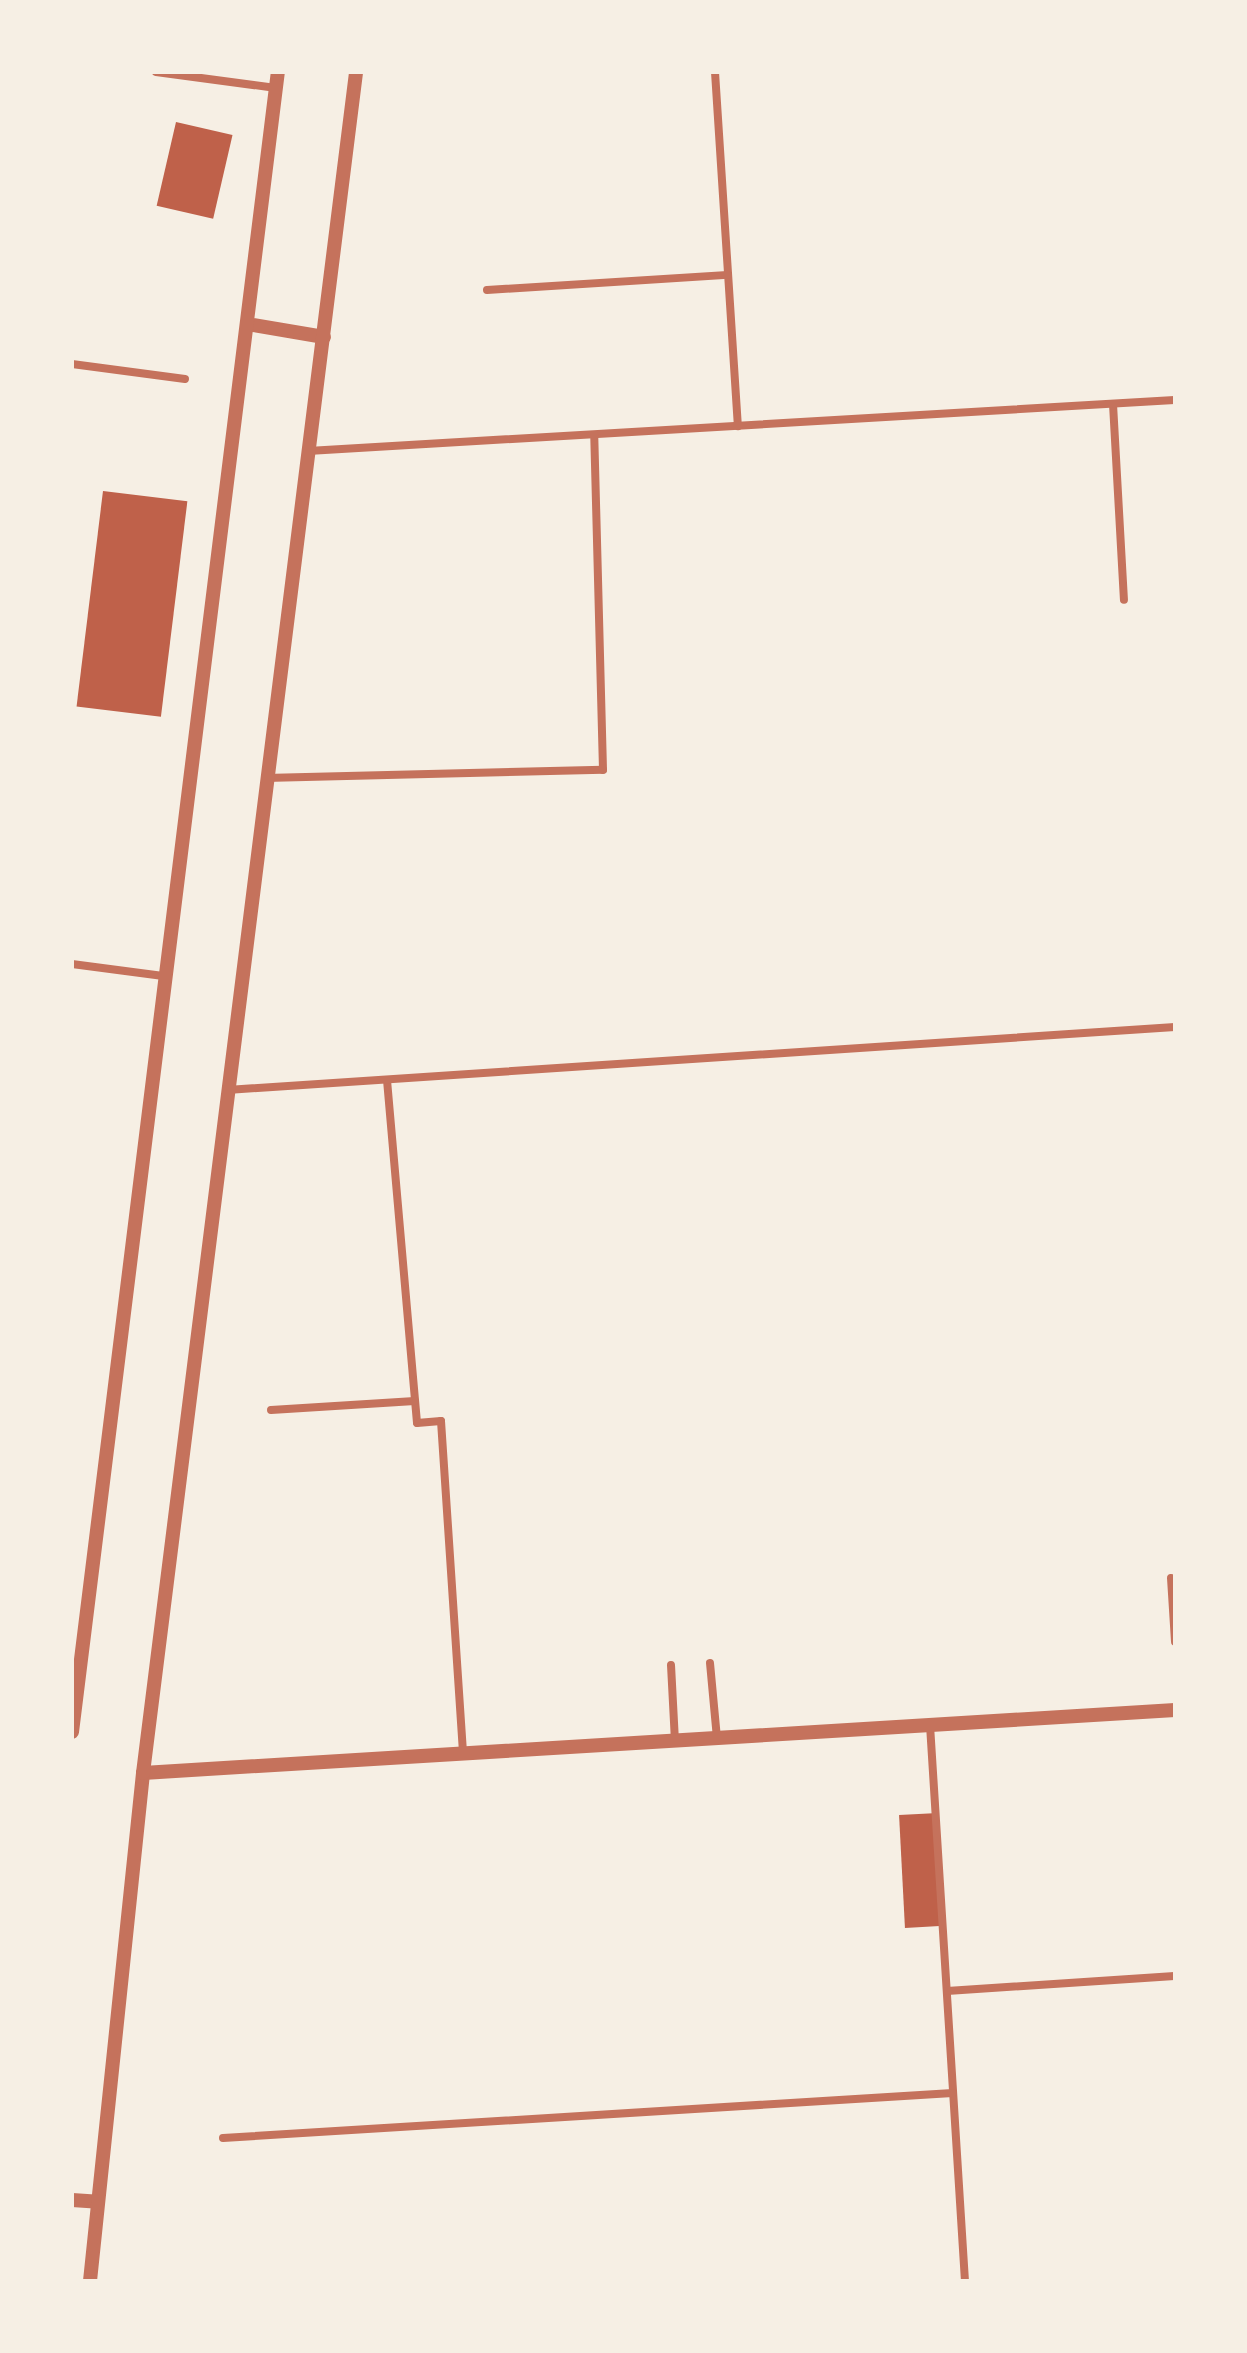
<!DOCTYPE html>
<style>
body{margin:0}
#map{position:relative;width:1247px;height:2353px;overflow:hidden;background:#f6efe4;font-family:Cabin,sans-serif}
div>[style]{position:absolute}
.building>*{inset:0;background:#bf614a;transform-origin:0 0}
.minor>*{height:8px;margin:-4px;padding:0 4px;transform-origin:4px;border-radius:4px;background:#c5725c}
.tertiary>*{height:14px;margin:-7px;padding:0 7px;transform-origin:7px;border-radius:7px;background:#c5725c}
span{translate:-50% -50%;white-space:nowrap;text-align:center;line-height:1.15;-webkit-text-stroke:6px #f6efe4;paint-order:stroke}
.frame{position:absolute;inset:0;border:74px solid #f6efe4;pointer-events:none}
</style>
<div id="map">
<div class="building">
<div style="left:176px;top:122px;width:58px;height:86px;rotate:13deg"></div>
<div style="left:103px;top:491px;width:85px;height:217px;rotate:7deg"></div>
<div style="left:938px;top:1813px;width:113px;height:39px;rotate:87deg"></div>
</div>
<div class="minor">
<div style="left:156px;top:72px;width:121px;rotate:7.6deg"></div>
<div style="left:715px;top:72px;width:355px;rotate:86.3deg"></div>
<div style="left:487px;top:290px;width:241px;rotate:-3.6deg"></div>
<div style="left:72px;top:364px;width:114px;rotate:7.6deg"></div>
<div style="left:1113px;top:404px;width:196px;rotate:86.8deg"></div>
<div style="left:308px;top:451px;width:868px;rotate:-3.37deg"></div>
<div style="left:265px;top:778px;width:338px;rotate:-1.4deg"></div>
<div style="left:603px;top:770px;width:335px;rotate:-91.5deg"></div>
<div style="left:72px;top:964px;width:92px;rotate:7.5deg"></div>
<div style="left:387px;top:1080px;width:344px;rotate:85deg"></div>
<div style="left:417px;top:1423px;width:24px;rotate:-5deg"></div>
<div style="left:441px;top:1421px;width:333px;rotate:86.2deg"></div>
<div style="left:227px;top:1090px;width:950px;rotate:-3.8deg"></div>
<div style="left:271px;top:1410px;width:144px;rotate:-3.6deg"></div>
<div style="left:1171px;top:1578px;width:64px;rotate:86.4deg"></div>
<div style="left:710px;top:1663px;width:75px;rotate:84.7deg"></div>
<div style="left:671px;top:1665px;width:76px;rotate:87deg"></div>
<div style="left:930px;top:1725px;width:557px;rotate:86.4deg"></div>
<div style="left:947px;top:1991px;width:228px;rotate:-3.8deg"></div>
<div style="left:223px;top:2138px;width:731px;rotate:-3.53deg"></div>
</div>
<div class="tertiary">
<div style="left:247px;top:324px;width:78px;rotate:9.6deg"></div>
<div style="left:72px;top:1732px;width:1673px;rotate:-82.93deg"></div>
<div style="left:143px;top:1773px;width:1034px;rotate:-3.49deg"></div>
<div style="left:72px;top:2200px;width:26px;rotate:4deg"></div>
<div style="left:90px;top:2281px;width:511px;rotate:-84.04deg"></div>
<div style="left:143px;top:1773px;width:1714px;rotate:-82.86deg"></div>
</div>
<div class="frame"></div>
</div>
